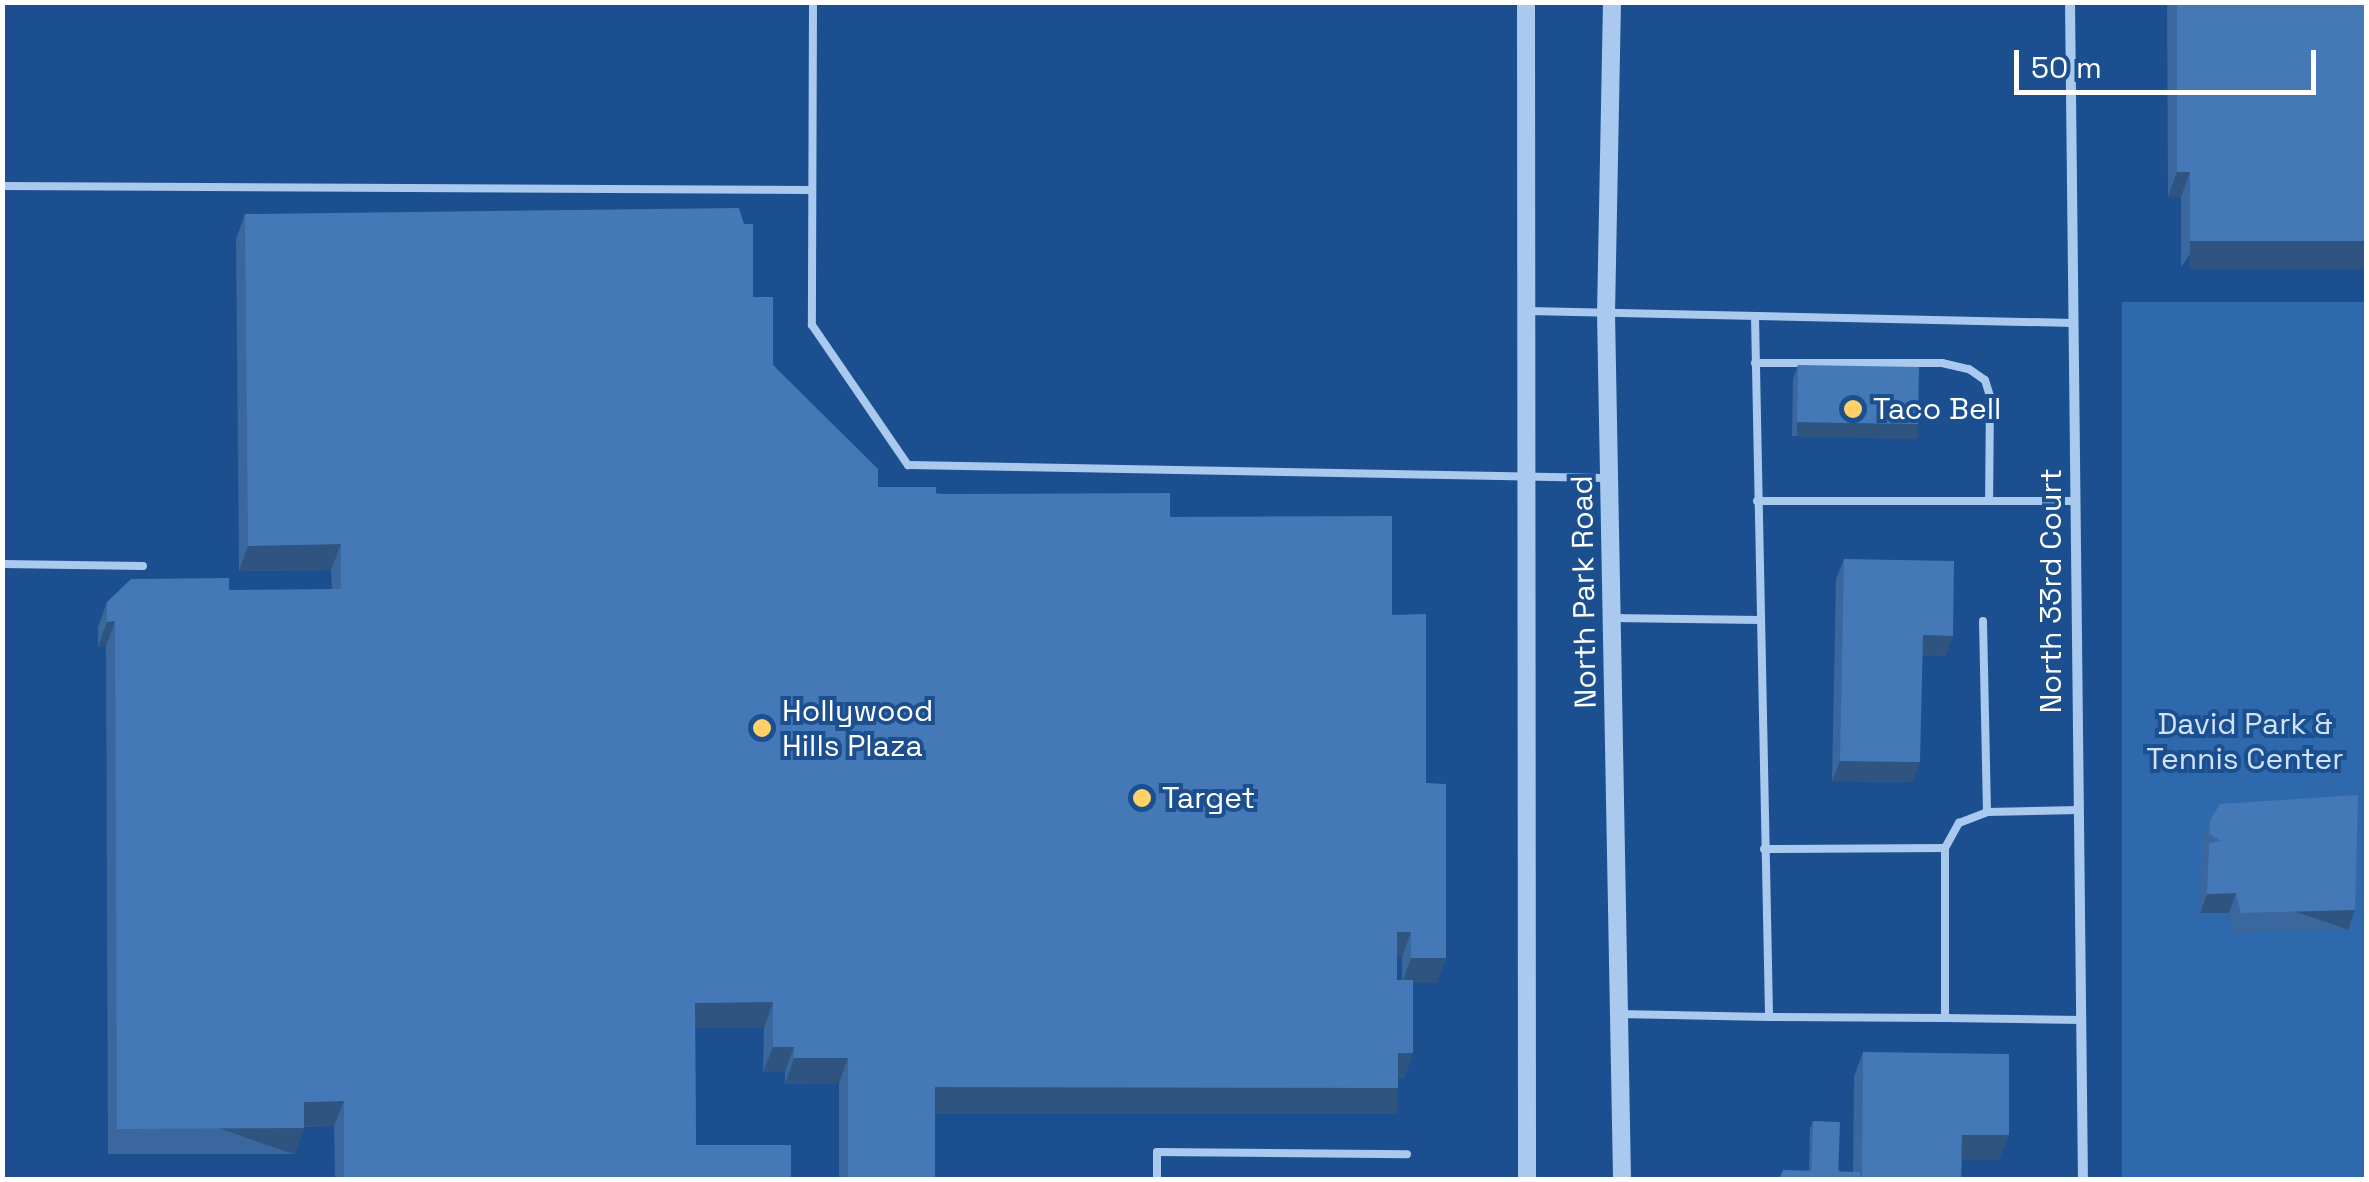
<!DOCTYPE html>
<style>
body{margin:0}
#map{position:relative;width:2369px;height:1182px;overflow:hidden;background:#1b4f8f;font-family:"Space Grotesk",sans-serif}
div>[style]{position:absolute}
.green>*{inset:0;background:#2e69ad;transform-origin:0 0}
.service>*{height:8px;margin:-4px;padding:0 4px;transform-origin:4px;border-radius:4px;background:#a9c9ee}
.minor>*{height:10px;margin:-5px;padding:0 5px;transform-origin:5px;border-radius:5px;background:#a9c9ee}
.tertiary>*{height:18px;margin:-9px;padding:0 9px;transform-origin:9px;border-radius:9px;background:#a9c9ee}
.wall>*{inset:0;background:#3a679d}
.shaded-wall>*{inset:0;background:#305480;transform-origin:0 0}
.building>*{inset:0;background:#4478b7;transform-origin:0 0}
.dots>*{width:28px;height:28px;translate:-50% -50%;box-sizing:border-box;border:5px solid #1b4f8f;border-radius:50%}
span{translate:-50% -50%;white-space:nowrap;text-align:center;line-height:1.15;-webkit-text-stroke:8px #1b4f8f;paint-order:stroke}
.poi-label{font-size:30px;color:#fff}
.left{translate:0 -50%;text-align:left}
.street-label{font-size:30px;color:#fff}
.park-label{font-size:30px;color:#cfe3fa}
.frame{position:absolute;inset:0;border:5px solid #fff;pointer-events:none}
.scale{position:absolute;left:2014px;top:50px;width:302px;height:45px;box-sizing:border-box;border:5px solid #fff;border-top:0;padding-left:12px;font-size:30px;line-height:35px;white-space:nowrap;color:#fff;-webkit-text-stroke:8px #1b4f8f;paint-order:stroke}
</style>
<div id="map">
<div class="green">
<div style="left:2366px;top:302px;width:877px;height:244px;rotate:90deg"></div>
</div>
<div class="service">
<div style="left:813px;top:2px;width:323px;rotate:90.2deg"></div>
<div style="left:812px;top:325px;width:170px;rotate:55.6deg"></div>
<div style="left:908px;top:465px;width:698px;rotate:1.07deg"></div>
<div style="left:2px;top:186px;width:810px;rotate:0.28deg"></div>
<div style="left:1528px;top:311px;width:546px;rotate:1.26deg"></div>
<div style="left:1755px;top:317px;width:700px;rotate:88.85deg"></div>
<div style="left:1769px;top:1017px;width:176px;rotate:0.3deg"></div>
<div style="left:1945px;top:1018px;width:170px;rotate:-90deg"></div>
<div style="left:1945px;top:848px;width:29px;rotate:-61deg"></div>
<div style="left:1959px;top:823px;width:30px;rotate:-21deg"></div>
<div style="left:1987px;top:812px;width:91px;rotate:-1.3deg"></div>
<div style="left:1755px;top:363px;width:187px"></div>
<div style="left:1942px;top:363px;width:28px;rotate:13deg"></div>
<div style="left:1969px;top:369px;width:19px;rotate:35deg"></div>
<div style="left:1985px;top:380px;width:17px;rotate:73deg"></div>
<div style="left:1990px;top:396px;width:105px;rotate:90.5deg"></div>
<div style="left:1757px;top:501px;width:319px"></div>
<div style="left:2px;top:564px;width:141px;rotate:0.8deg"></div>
<div style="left:1612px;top:618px;width:149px;rotate:0.8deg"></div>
<div style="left:1983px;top:621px;width:191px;rotate:88.8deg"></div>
<div style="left:1764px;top:849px;width:181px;rotate:-0.3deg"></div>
<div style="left:1619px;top:1014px;width:150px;rotate:1.1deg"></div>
<div style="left:1945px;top:1018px;width:136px;rotate:0.8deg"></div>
<div style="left:1157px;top:1180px;width:28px;rotate:-90deg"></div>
<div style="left:1157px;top:1152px;width:250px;rotate:0.5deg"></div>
</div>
<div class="minor">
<div style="left:2070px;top:2px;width:1178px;rotate:89.37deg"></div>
</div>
<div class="tertiary">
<div style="left:1526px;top:2px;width:1178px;rotate:89.95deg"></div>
<div style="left:1612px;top:2px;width:311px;rotate:91.1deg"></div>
<div style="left:1606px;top:313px;width:867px;rotate:88.94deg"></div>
</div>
<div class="wall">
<div style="clip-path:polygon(2167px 2px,2366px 2px,2181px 267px,2181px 197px,2168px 197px)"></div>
<div style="clip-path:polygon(evenodd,245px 214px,753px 297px,773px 365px,878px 487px,1170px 517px,1392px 615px,1426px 783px,1446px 958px,1437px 983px,1413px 983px,1413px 1053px,1404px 1078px,1398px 1078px,1389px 1113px,935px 1112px,935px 1180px,839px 1180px,839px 1083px,785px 1084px,785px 1072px,763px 1072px,764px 1028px,695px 1028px,696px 1145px,791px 1180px,335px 1180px,334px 1126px,304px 1127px,295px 1154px,108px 1154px,106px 646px,98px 647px,98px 627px,107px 602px,332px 589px,331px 570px,239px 571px,236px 239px,245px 214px,1397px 957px,1402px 957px,1402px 980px,1397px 980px,1397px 957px)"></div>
<div style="clip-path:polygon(1798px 365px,1913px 438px,1792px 436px,1793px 379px)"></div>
<div style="clip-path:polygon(1844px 559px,1946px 656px,1922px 655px,1913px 782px,1832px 781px,1836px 579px)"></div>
<div style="clip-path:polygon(2210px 820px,2348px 930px,2234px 933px,2229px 913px,2200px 913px,2201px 863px,2204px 856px,2202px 854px,2202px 840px)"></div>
<div style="clip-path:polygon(1863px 1052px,1999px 1160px,1962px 1160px,1961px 1180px,1779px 1180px,1809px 1171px,1810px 1128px,1813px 1121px,1840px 1172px,1853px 1172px,1854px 1077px)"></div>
</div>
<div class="shaded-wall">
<div style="clip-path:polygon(2177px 172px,2190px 172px,2181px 197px,2168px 197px)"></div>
<div style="left:2190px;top:241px;width:176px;height:28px"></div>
<div style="left:1797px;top:422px;width:121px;height:15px;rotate:1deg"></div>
<div style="clip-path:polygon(341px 544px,331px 570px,239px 571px,248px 546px)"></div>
<div style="clip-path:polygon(115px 621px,106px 646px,98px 647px,107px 622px)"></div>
<div style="clip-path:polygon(1923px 635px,1953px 636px,1946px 656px,1915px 655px)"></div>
<div style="clip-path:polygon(1840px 761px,1920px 762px,1913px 782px,1832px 781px)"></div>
<div style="clip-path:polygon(2236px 893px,2229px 913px,2200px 913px,2207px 894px)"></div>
<div style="left:2355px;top:910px;width:21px;height:114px;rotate:109deg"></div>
<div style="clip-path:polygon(1397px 932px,1411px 932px,1402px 957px,1388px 957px)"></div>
<div style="clip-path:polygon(1411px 958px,1446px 958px,1437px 983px,1402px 983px)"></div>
<div style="clip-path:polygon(773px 1002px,764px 1028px,686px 1028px,695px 1003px)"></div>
<div style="clip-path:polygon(773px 1047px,794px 1047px,785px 1072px,763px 1072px)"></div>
<div style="clip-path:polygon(1398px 1053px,1413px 1053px,1404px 1078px,1389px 1078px)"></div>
<div style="clip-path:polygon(794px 1058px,848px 1058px,839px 1083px,785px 1084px)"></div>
<div style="left:935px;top:1087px;width:463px;height:27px"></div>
<div style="clip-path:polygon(344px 1101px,334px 1126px,295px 1127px,304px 1102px)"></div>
<div style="left:304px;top:1128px;width:28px;height:187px;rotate:109deg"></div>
<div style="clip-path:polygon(1962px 1135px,2009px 1135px,1999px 1160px,1953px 1160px)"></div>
</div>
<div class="building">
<div style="clip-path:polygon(2177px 2px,2366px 2px,2366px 241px,2190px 241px,2190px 172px,2177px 172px)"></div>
<div style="clip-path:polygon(739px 208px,744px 224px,753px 224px,753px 297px,773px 297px,773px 365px,878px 469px,878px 487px,936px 487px,936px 494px,1170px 493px,1170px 517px,1392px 516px,1392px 615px,1426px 614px,1426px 783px,1446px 784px,1446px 958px,1411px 958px,1411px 932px,1397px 932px,1397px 980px,1413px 980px,1413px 1053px,1398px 1053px,1398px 1088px,935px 1087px,935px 1180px,848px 1180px,848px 1058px,794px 1058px,794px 1047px,773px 1047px,773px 1002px,695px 1003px,696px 1145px,791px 1145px,791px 1180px,344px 1180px,344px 1101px,304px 1102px,304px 1128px,117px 1129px,115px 621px,107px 622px,107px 602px,131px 579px,229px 578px,229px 590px,341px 589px,341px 544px,248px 546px,245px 214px)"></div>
<div style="left:1798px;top:365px;width:121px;height:57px;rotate:1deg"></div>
<div style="clip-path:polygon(1844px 559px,1954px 561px,1953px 636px,1923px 635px,1920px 762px,1840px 761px)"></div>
<div style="clip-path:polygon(2358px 795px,2355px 910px,2241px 913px,2236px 893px,2207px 894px,2209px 843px,2221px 841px,2209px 834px,2210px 820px,2220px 804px)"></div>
<div style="clip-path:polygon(1863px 1052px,2009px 1054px,2009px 1135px,1962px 1135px,1961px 1180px,1862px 1180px)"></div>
<div style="left:1813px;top:1121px;width:27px;height:50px;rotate:2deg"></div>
<div style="clip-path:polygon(1783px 1170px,1860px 1172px,1860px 1180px,1779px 1180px)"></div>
</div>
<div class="dots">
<div style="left:1853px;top:409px;background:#ffd166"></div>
<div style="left:762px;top:728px;background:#ffd166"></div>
<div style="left:1142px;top:798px;background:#ffd166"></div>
</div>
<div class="poi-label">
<span class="left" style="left:1873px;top:409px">Taco Bell</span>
<span class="left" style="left:782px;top:728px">Hollywood<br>Hills Plaza</span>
<span class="left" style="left:1162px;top:798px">Target</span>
</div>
<div class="street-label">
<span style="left:2051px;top:591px;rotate:-90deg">North 33rd Court</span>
<span style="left:1584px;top:592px;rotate:-91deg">North Park Road</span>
</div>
<div class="park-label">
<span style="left:2245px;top:741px">David Park &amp;<br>Tennis Center</span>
</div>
<div class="frame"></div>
<div class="scale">50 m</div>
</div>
